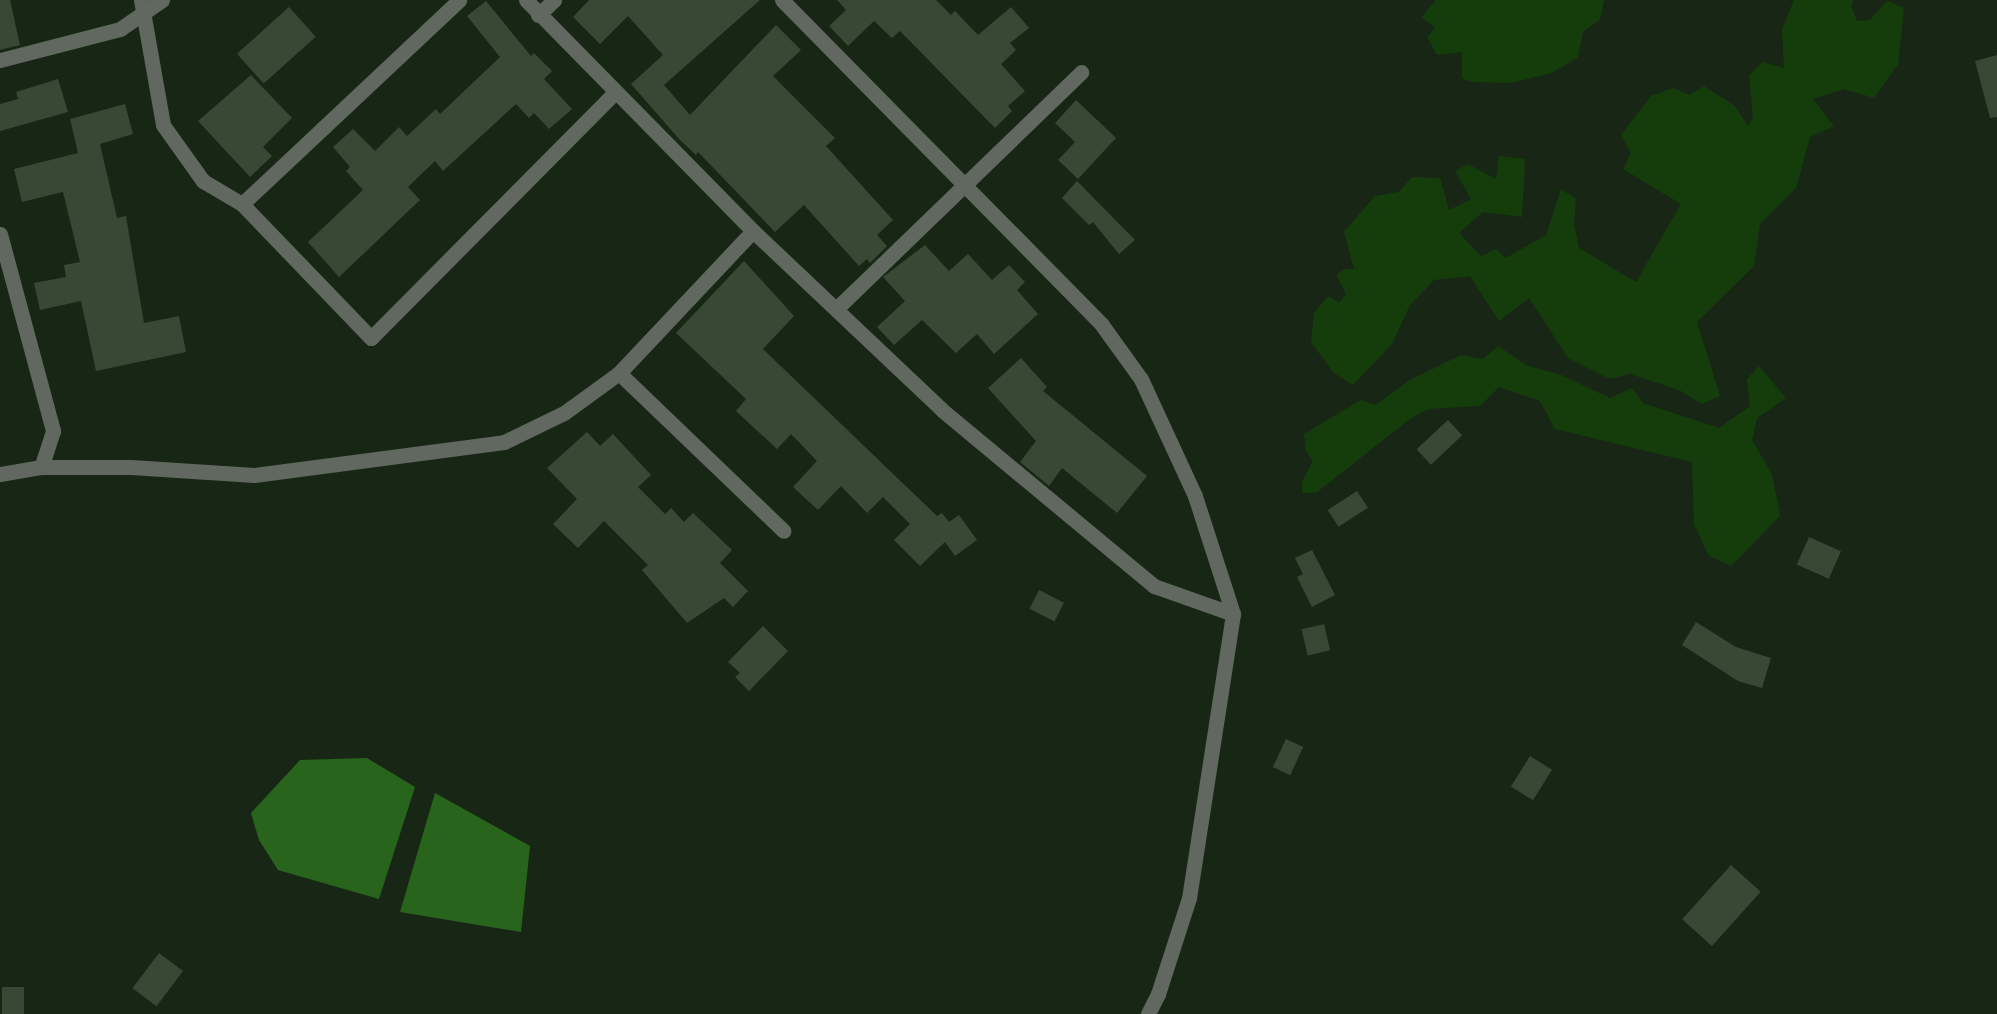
<!DOCTYPE html>
<style>
body{margin:0}
#map{position:relative;width:1997px;height:1014px;overflow:hidden;background:#182715;font-family:Manrope,sans-serif}
div>[style]{position:absolute}
.green>*{inset:0;background:#143d0b}
.water>*{inset:0;background:#29641d}
.building>*{inset:0;background:#384834;transform-origin:0 0}
.minor>*{height:15px;margin:-7.5px;padding:0 7.5px;transform-origin:7.5px;border-radius:7.5px;background:#60685f}
span{translate:-50% -50%;white-space:nowrap;text-align:center;line-height:1.15;-webkit-text-stroke:4.5px #070e06;paint-order:stroke}
</style>
<div id="map">
<div class="green">
<div style="clip-path:polygon(1436px 0,1604px 0,1600px 20px,1583px 31px,1578px 57px,1552px 73px,1510px 83px,1471px 82px,1462px 78px,1462px 52px,1437px 55px,1427px 37px,1435px 28px,1422px 17px)"></div>
<div style="clip-path:polygon(1794px 0,1853px 0,1851px 6px,1857px 21px,1870px 20px,1887px 1px,1904px 8px,1898px 64px,1874px 98px,1844px 89px,1813px 99px,1834px 126px,1810px 137px,1796px 188px,1760px 224px,1754px 266px,1697px 322px,1720px 396px,1702px 404px,1679px 390px,1630px 374px,1610px 379px,1568px 358px,1529px 298px,1499px 321px,1470px 276px,1434px 280px,1410px 305px,1392px 344px,1353px 385px,1334px 373px,1311px 342px,1314px 313px,1328px 296px,1339px 303px,1346px 294px,1336px 275px,1345px 269px,1354px 269px,1344px 232px,1375px 196px,1399px 192px,1412px 177px,1440px 178px,1449px 210px,1471px 199px,1455px 171px,1468px 164px,1496px 179px,1499px 156px,1525px 159px,1522px 217px,1483px 212px,1459px 233px,1481px 256px,1496px 249px,1506px 258px,1546px 235px,1561px 189px,1576px 199px,1574px 223px,1579px 248px,1636px 282px,1681px 204px,1623px 169px,1631px 153px,1621px 135px,1651px 96px,1673px 88px,1690px 95px,1704px 86px,1735px 106px,1748px 126px,1753px 117px,1749px 76px,1762px 62px,1784px 68px,1782px 29px)"></div>
<div style="clip-path:polygon(1498px 346px,1526px 365px,1561px 375px,1610px 398px,1632px 388px,1643px 403px,1719px 428px,1750px 406px,1747px 379px,1759px 366px,1786px 398px,1757px 418px,1752px 440px,1772px 474px,1780px 516px,1731px 566px,1709px 556px,1694px 524px,1692px 462px,1555px 429px,1540px 401px,1499px 387px,1480px 406px,1428px 409px,1411px 418px,1316px 493px,1302px 493px,1302px 482px,1313px 461px,1306px 451px,1304px 434px,1361px 400px,1376px 405px,1408px 381px,1461px 355px,1483px 359px)"></div>
</div>
<div class="water">
<div style="clip-path:polygon(367px 758px,415px 787px,379px 899px,278px 870px,259px 840px,251px 813px,300px 760px)"></div>
<div style="clip-path:polygon(435px 793px,530px 846px,521px 932px,400px 912px)"></div>
</div>
<div class="building">
<div style="clip-path:polygon(0 0,10px 0,20px 45px,0 50px)"></div>
<div style="clip-path:polygon(589px 0,760px 0,664px 85px,690px 115px,776px 25px,801px 50px,773px 76px,835px 138px,826px 146px,893px 220px,877px 235px,887px 246px,870px 263px,867px 259px,859px 266px,804px 205px,775px 232px,698px 152px,696px 155px,680px 140px,631px 84px,663px 55px,628px 16px,600px 44px,573px 17px)"></div>
<div style="clip-path:polygon(837px 0,936px 0,951px 15px,955px 11px,978px 35px,1011px 7px,1029px 28px,1010px 43px,1016px 50px,1001px 64px,1025px 91px,1008px 106px,1012px 111px,995px 128px,900px 31px,892px 38px,874px 21px,848px 46px,829px 26px,846px 10px)"></div>
<div style="clip-path:polygon(486px 1px,531px 56px,534px 53px,552px 71px,544px 79px,572px 109px,549px 129px,534px 113px,529px 118px,516px 104px,443px 171px,435px 161px,408px 187px,420px 200px,339px 277px,308px 242px,363px 190px,346px 171px,350px 167px,333px 147px,353px 129px,375px 151px,399px 127px,407px 136px,436px 109px,440px 114px,500px 57px,467px 16px)"></div>
<div style="left:289px;top:7px;width:40px;height:70px;rotate:48deg"></div>
<div style="clip-path:polygon(1997px 55px,1997px 117px,1990px 118px,1975px 61px)"></div>
<div style="clip-path:polygon(251px 75px,292px 118px,263px 147px,272px 156px,250px 177px,198px 121px)"></div>
<div style="clip-path:polygon(58px 79px,68px 112px,0 131px,0 104px,18px 99px,16px 92px)"></div>
<div style="clip-path:polygon(1076px 100px,1116px 138px,1078px 179px,1058px 160px,1075px 142px,1055px 123px)"></div>
<div style="clip-path:polygon(125px 104px,133px 134px,100px 144px,117px 218px,126px 216px,144px 323px,179px 316px,186px 352px,96px 371px,81px 301px,40px 310px,34px 283px,66px 277px,64px 265px,80px 262px,63px 192px,22px 202px,14px 169px,78px 153px,70px 119px)"></div>
<div style="clip-path:polygon(1077px 181px,1135px 240px,1119px 254px,1093px 222px,1089px 225px,1062px 198px)"></div>
<div style="clip-path:polygon(925px 245px,949px 271px,968px 254px,992px 280px,1009px 265px,1025px 282px,1017px 290px,1038px 314px,994px 354px,977px 334px,956px 353px,922px 320px,894px 345px,877px 327px,905px 301px,883px 277px)"></div>
<div style="clip-path:polygon(744px 261px,794px 316px,763px 349px,937px 516px,942px 513px,949px 522px,959px 515px,977px 540px,955px 556px,945px 542px,920px 566px,894px 540px,910px 524px,883px 497px,867px 513px,841px 486px,818px 510px,793px 487px,817px 461px,791px 434px,777px 449px,736px 411px,746px 399px,676px 333px)"></div>
<div style="clip-path:polygon(1021px 358px,1047px 387px,1043px 391px,1147px 476px,1117px 513px,1062px 468px,1049px 486px,1020px 462px,1036px 441px,988px 388px)"></div>
<div style="left:1448px;top:420px;width:21px;height:43px;rotate:47deg"></div>
<div style="clip-path:polygon(587px 432px,600px 446px,613px 434px,651px 475px,638px 487px,665px 514px,671px 508px,684px 522px,693px 513px,732px 550px,720px 563px,748px 591px,733px 607px,724px 598px,687px 623px,642px 570px,648px 565px,604px 521px,578px 548px,553px 524px,577px 499px,547px 468px)"></div>
<div style="left:1357px;top:491px;width:20px;height:35px;rotate:57deg"></div>
<div style="left:1809px;top:537px;width:35px;height:30px;rotate:24deg"></div>
<div style="clip-path:polygon(1312px 550px,1335px 595px,1312px 607px,1297px 577px,1303px 574px,1295px 558px)"></div>
<div style="left:1039px;top:590px;width:28px;height:21px;rotate:27deg"></div>
<div style="clip-path:polygon(1696px 622px,1736px 647px,1771px 658px,1762px 688px,1738px 681px,1682px 645px)"></div>
<div style="left:1324px;top:624px;width:27px;height:23px;rotate:77deg"></div>
<div style="clip-path:polygon(763px 626px,788px 651px,749px 691px,735px 677px,740px 673px,728px 662px)"></div>
<div style="left:1286px;top:739px;width:19px;height:31px;rotate:25deg"></div>
<div style="left:1530px;top:756px;width:26px;height:36px;rotate:32deg"></div>
<div style="left:1731px;top:865px;width:40px;height:73px;rotate:42deg"></div>
<div style="left:159px;top:953px;width:30px;height:44px;rotate:37deg"></div>
<div style="left:2px;top:987px;width:22px;height:27px"></div>
</div>
<div class="minor">
<div style="left:141px;top:0;width:127px;rotate:80deg"></div>
<div style="left:163px;top:125px;width:69px;rotate:54.5deg"></div>
<div style="left:203px;top:181px;width:45px;rotate:30.5deg"></div>
<div style="left:242px;top:204px;width:298px;rotate:-43.2deg"></div>
<div style="left:526px;top:0;width:324px;rotate:45.5deg"></div>
<div style="left:753px;top:231px;width:260px;rotate:43.4deg"></div>
<div style="left:942px;top:410px;width:276px;rotate:39.7deg"></div>
<div style="left:1154px;top:586px;width:84px;rotate:19.5deg"></div>
<div style="left:1233px;top:614px;width:287px;rotate:98.8deg"></div>
<div style="left:1189px;top:898px;width:101px;rotate:107.9deg"></div>
<div style="left:1158px;top:994px;width:22px;rotate:117deg"></div>
<div style="left:782px;top:0;width:456px;rotate:45.4deg"></div>
<div style="left:1102px;top:325px;width:67px;rotate:54.2deg"></div>
<div style="left:1141px;top:379px;width:129px;rotate:65.2deg"></div>
<div style="left:1195px;top:496px;width:124px;rotate:72.1deg"></div>
<div style="left:538px;top:15px;width:22px;rotate:-43deg"></div>
<div style="left:0;top:60px;width:124px;rotate:-14.5deg"></div>
<div style="left:120px;top:29px;width:51px;rotate:-34.6deg"></div>
<div style="left:242px;top:204px;width:186px;rotate:46.1deg"></div>
<div style="left:371px;top:338px;width:346px;rotate:-45.2deg"></div>
<div style="left:0;top:234px;width:204px;rotate:74.9deg"></div>
<div style="left:53px;top:431px;width:38px;rotate:108deg"></div>
<div style="left:836px;top:309px;width:341px;rotate:-44deg"></div>
<div style="left:619px;top:373px;width:228px;rotate:43.8deg"></div>
<div style="left:0;top:474px;width:42px;rotate:-9.7deg"></div>
<div style="left:41px;top:467px;width:90px"></div>
<div style="left:131px;top:467px;width:123px;rotate:3.7deg"></div>
<div style="left:254px;top:475px;width:252px;rotate:-7.5deg"></div>
<div style="left:504px;top:442px;width:67px;rotate:-25.8deg"></div>
<div style="left:564px;top:413px;width:68px;rotate:-36deg"></div>
<div style="left:619px;top:373px;width:195px;rotate:-46.7deg"></div>
</div>
</div>
